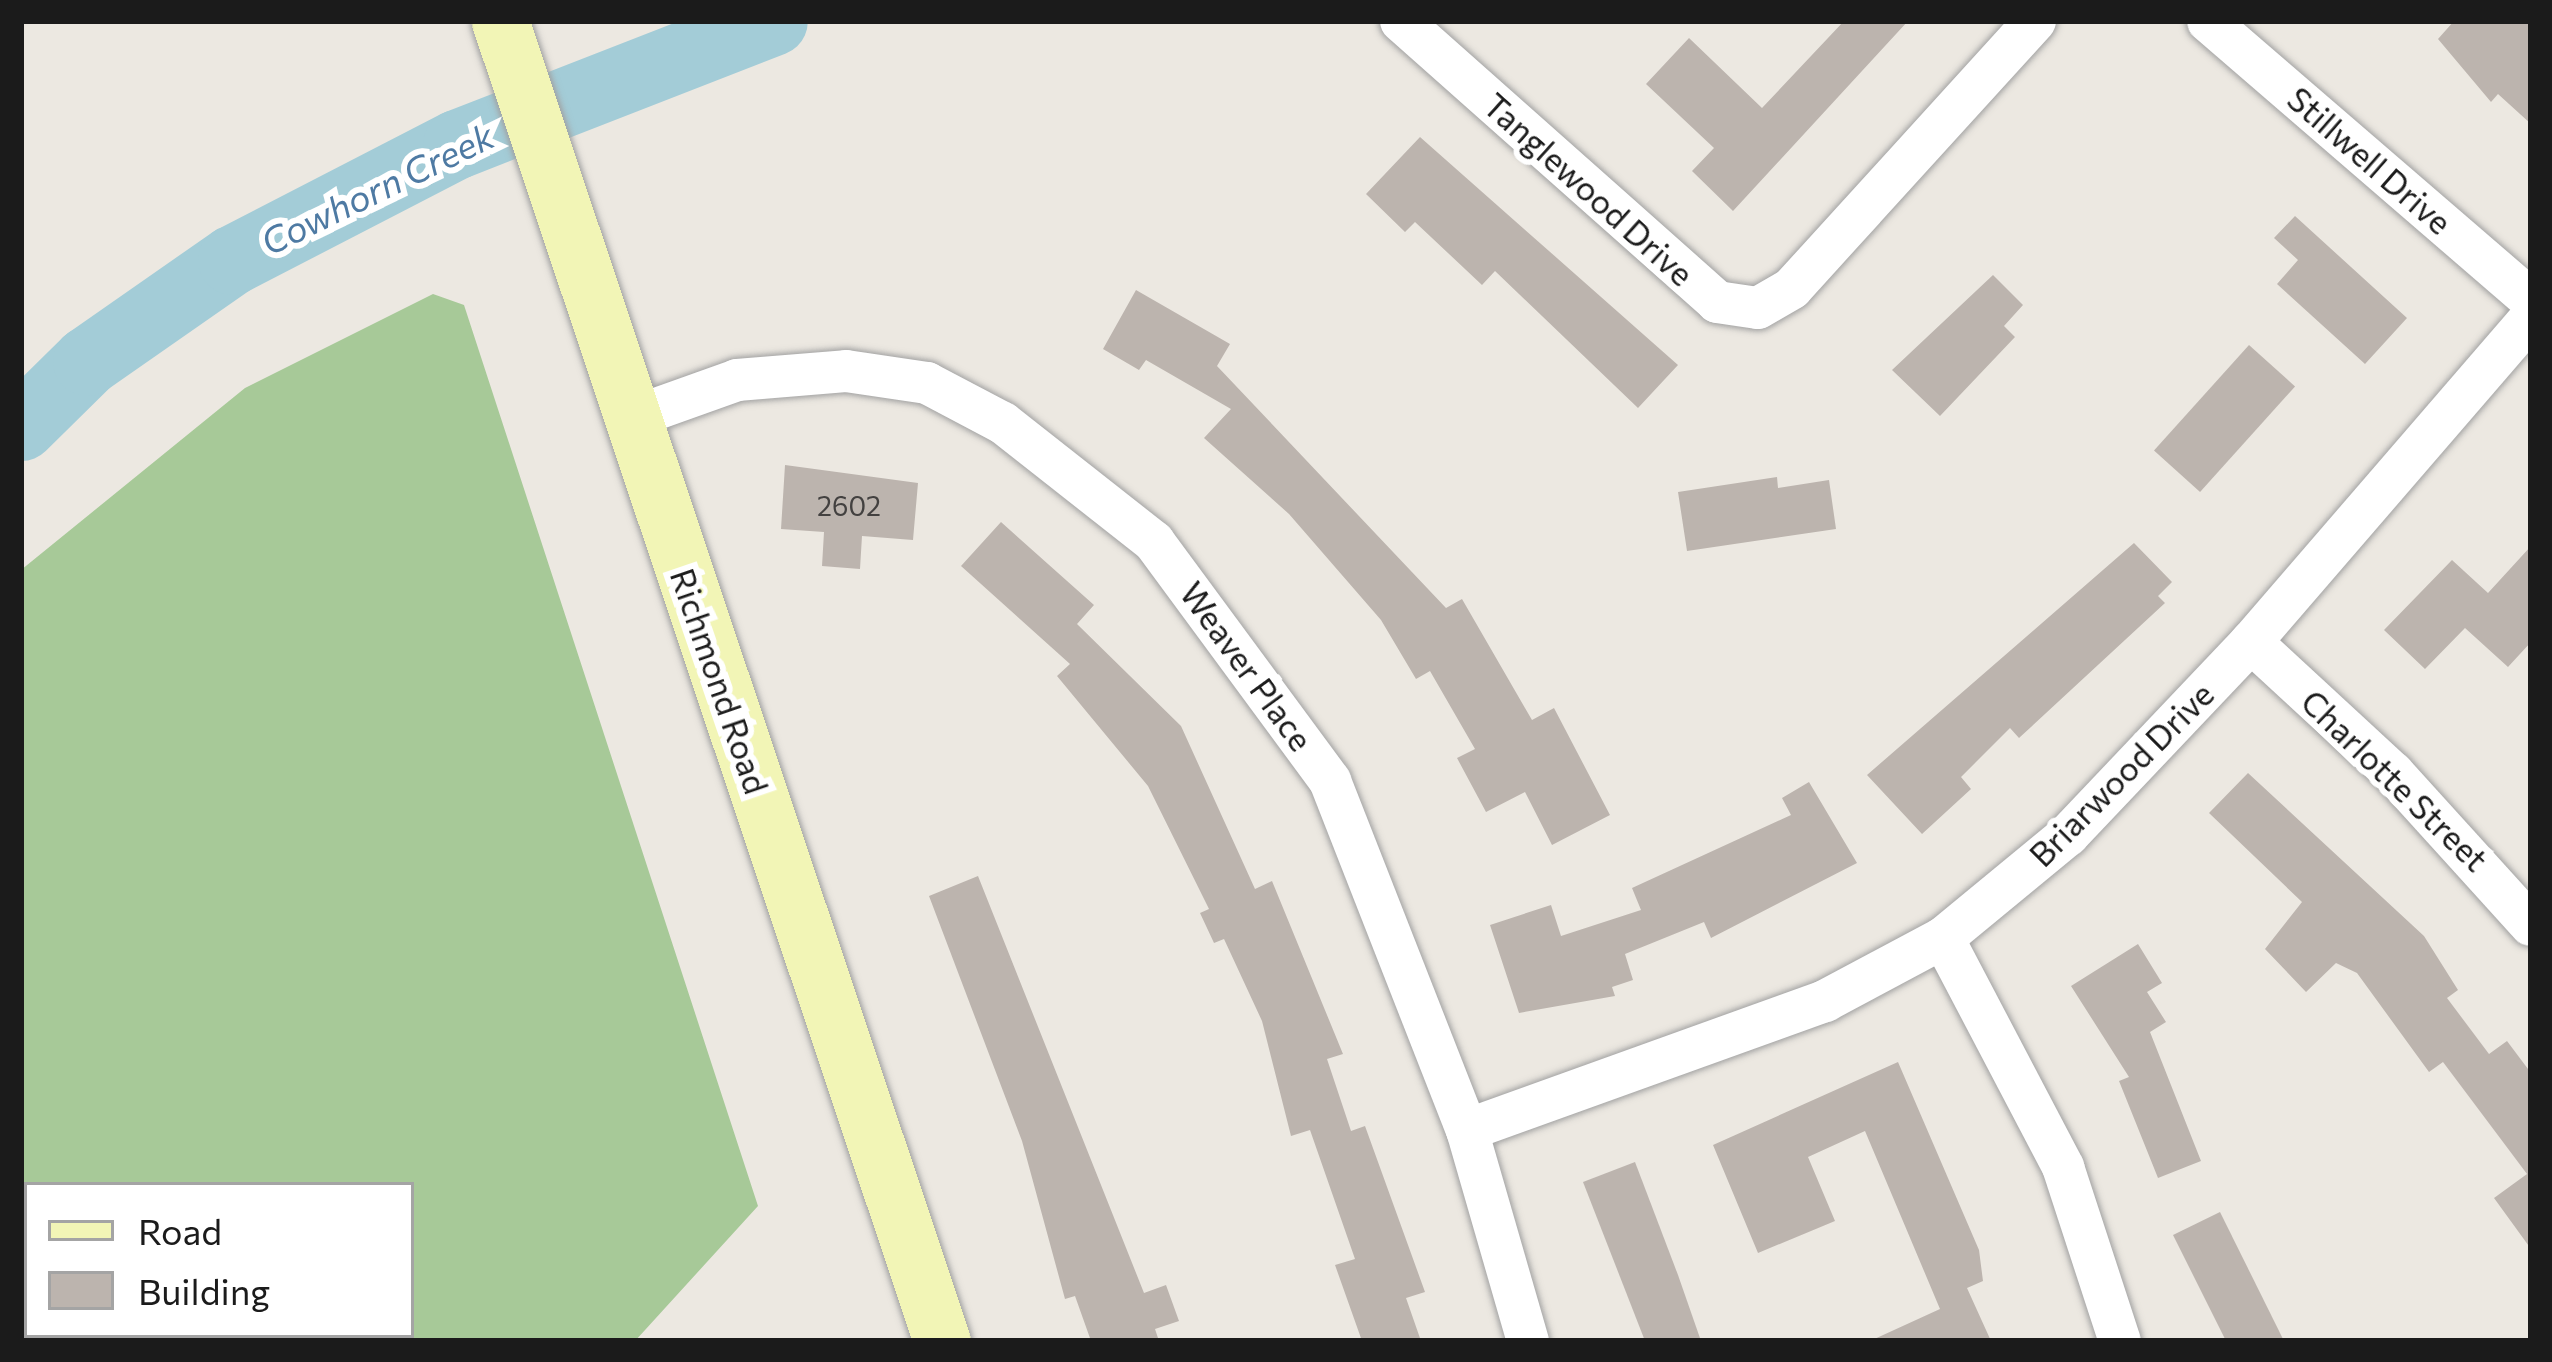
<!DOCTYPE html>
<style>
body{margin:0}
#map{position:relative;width:2552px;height:1362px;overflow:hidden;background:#ece8e1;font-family:Commissioner,sans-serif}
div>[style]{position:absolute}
.forest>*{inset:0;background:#a7c998}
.river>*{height:69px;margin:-34.5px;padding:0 34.5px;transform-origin:34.5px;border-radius:34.5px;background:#a3ccd7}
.building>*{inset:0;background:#bcb4ae;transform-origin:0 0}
.roads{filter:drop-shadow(0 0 3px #a2a2a2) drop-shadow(0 0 3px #a2a2a2)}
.minor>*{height:42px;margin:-21px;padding:0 21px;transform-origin:21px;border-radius:21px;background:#fff}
.secondary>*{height:57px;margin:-28.5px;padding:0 28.5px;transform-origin:28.5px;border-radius:28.5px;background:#f2f5b6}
span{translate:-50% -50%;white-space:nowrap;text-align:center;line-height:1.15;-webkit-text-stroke:12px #fff;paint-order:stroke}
.number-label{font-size:27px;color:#434140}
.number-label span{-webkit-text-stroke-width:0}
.street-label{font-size:33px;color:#1b1b1b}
.water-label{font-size:36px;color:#4e7aa3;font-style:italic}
.frame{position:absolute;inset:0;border:24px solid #1b1b1b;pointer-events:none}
.legend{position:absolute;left:24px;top:1182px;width:390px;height:156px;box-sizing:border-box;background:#fff;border:3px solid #a4a4a4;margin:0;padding:15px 21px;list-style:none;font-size:36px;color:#1b1b1b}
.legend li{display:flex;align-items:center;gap:24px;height:60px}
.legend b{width:60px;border:3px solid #a4a4a4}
</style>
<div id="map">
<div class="forest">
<div style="clip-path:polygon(evenodd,433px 294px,464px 305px,758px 1206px,635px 1341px,21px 1341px,21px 570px,245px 388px,433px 294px,27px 1185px,411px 1185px,411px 1335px,27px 1335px,27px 1185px)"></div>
</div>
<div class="river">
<div style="left:21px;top:426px;width:93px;rotate:-44.6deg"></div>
<div style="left:87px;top:361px;width:177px;rotate:-34.9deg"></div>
<div style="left:232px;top:260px;width:253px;rotate:-27.3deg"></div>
<div style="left:457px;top:144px;width:339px;rotate:-21.3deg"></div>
</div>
<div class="building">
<div style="clip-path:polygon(1844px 21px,1908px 21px,1733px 211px,1692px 171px,1714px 148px,1646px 84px,1689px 38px,1762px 108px)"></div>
<div style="clip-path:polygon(2454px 21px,2531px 21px,2531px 124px,2498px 94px,2491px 102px,2438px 39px)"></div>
<div style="clip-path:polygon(1420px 137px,1678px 365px,1638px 408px,1495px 271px,1482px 285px,1415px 222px,1405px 232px,1366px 194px)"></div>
<div style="clip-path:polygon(2295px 216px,2407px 318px,2365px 364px,2277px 284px,2298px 260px,2274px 238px)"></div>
<div style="clip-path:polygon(1993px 275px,2023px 305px,2004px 326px,2015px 337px,1940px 416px,1892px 370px)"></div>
<div style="clip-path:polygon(1136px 290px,1230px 344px,1217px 366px,1446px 608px,1462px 599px,1532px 720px,1554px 708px,1610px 815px,1552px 845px,1525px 792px,1486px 812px,1457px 758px,1475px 749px,1430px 671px,1416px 679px,1381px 620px,1289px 514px,1204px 438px,1231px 409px,1146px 360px,1139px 370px,1103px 349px)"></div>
<div style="left:2249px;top:345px;width:62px;height:142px;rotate:42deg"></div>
<div style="clip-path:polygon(785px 465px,918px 483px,913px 540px,862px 536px,860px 569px,822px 566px,824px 532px,781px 529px)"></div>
<div style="clip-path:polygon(1777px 477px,1778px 488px,1829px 480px,1836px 529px,1687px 551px,1678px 492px)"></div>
<div style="clip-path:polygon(1001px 522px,1094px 605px,1077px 624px,1181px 726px,1255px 889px,1272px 881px,1343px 1054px,1327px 1059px,1351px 1131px,1365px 1126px,1425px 1292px,1406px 1298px,1421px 1341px,1362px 1341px,1335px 1265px,1355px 1259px,1310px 1130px,1291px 1136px,1262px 1021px,1224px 939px,1214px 943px,1200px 913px,1209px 909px,1148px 786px,1057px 676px,1070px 664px,961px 566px)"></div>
<div style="clip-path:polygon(2134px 543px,2172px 582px,2158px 596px,2165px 603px,2019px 738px,2010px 728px,1961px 777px,1971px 789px,1922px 834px,1867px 775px)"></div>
<div style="clip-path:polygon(2531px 546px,2531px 642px,2508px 667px,2465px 628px,2425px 669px,2384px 630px,2452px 560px,2488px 593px)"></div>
<div style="clip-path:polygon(2248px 773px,2424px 936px,2458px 990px,2447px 998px,2489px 1054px,2507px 1041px,2531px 1073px,2531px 1249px,2494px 1198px,2527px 1174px,2443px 1062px,2429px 1072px,2357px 973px,2336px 963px,2306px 992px,2265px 949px,2302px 902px,2209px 813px)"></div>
<div style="clip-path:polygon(1809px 782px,1857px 863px,1711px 938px,1704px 922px,1625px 954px,1633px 980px,1612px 987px,1615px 996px,1519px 1013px,1490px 925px,1551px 905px,1561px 936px,1641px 910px,1632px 888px,1791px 815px,1782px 798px)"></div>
<div style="clip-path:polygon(978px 876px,1144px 1293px,1166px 1285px,1179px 1321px,1155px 1329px,1159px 1341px,1091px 1341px,1075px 1296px,1065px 1299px,1022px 1141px,929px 896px)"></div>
<div style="clip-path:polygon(2138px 944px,2162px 983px,2147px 992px,2166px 1022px,2150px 1032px,2201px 1161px,2158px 1178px,2119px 1081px,2129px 1077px,2071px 986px)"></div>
<div style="clip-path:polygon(1898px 1062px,1979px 1250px,1983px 1281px,1967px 1288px,1991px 1341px,1870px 1341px,1940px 1309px,1865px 1131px,1808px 1157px,1835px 1221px,1758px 1253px,1713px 1145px)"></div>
<div style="clip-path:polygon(1635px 1162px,1678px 1275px,1701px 1341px,1645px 1341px,1583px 1182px)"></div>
<div style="clip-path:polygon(2220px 1212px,2284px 1341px,2226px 1341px,2173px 1235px)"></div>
</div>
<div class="roads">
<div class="minor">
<div style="left:1401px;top:21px;width:423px;rotate:41.6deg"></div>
<div style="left:1717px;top:302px;width:41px;rotate:8.3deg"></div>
<div style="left:1758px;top:308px;width:39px;rotate:-30deg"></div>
<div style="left:1792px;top:288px;width:361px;rotate:-47.7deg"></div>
<div style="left:2208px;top:21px;width:427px;rotate:40.8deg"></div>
<div style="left:631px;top:418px;width:113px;rotate:-19.7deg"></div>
<div style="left:737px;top:380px;width:109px;rotate:-4.7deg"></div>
<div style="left:846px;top:371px;width:82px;rotate:8.4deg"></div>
<div style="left:927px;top:383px;width:86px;rotate:27.8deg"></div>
<div style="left:1003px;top:423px;width:192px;rotate:38.2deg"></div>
<div style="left:1154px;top:542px;width:297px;rotate:53.6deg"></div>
<div style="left:1330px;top:781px;width:375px;rotate:68.6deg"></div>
<div style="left:1467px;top:1130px;width:220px;rotate:73.9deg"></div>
<div style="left:2251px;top:642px;width:193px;rotate:42.7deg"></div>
<div style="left:2393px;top:773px;width:205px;rotate:47.8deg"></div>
<div style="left:1943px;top:938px;width:259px;rotate:62.3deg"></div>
<div style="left:2063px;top:1167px;width:183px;rotate:71.9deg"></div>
<div style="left:1467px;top:1130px;width:381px;rotate:-19.8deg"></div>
<div style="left:1825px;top:1001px;width:134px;rotate:-28.1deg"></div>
<div style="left:1943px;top:938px;width:162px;rotate:-39.5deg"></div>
<div style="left:2068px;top:835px;width:266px;rotate:-46.5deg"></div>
<div style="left:2251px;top:642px;width:428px;rotate:-49.2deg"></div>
</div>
<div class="secondary">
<div style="left:500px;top:21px;width:1392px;rotate:71.49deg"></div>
</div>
</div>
<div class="number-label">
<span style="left:849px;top:506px">2602</span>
</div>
<div class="street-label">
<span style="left:2370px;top:160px;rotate:41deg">Stillwell Drive</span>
<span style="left:1589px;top:189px;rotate:42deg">Tanglewood Drive</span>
<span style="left:1247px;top:666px;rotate:54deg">Weaver Place</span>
<span style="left:720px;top:681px;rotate:71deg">Richmond Road</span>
<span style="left:2121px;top:774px;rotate:-45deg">Briarwood Drive</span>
<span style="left:2395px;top:780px;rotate:44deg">Charlotte Street</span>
</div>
<div class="water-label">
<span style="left:377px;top:188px;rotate:-26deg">Cowhorn Creek</span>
</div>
<div class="frame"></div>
<ul class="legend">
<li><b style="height:15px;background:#f2f5b6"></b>Road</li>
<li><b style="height:33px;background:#bcb4ae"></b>Building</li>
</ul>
</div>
